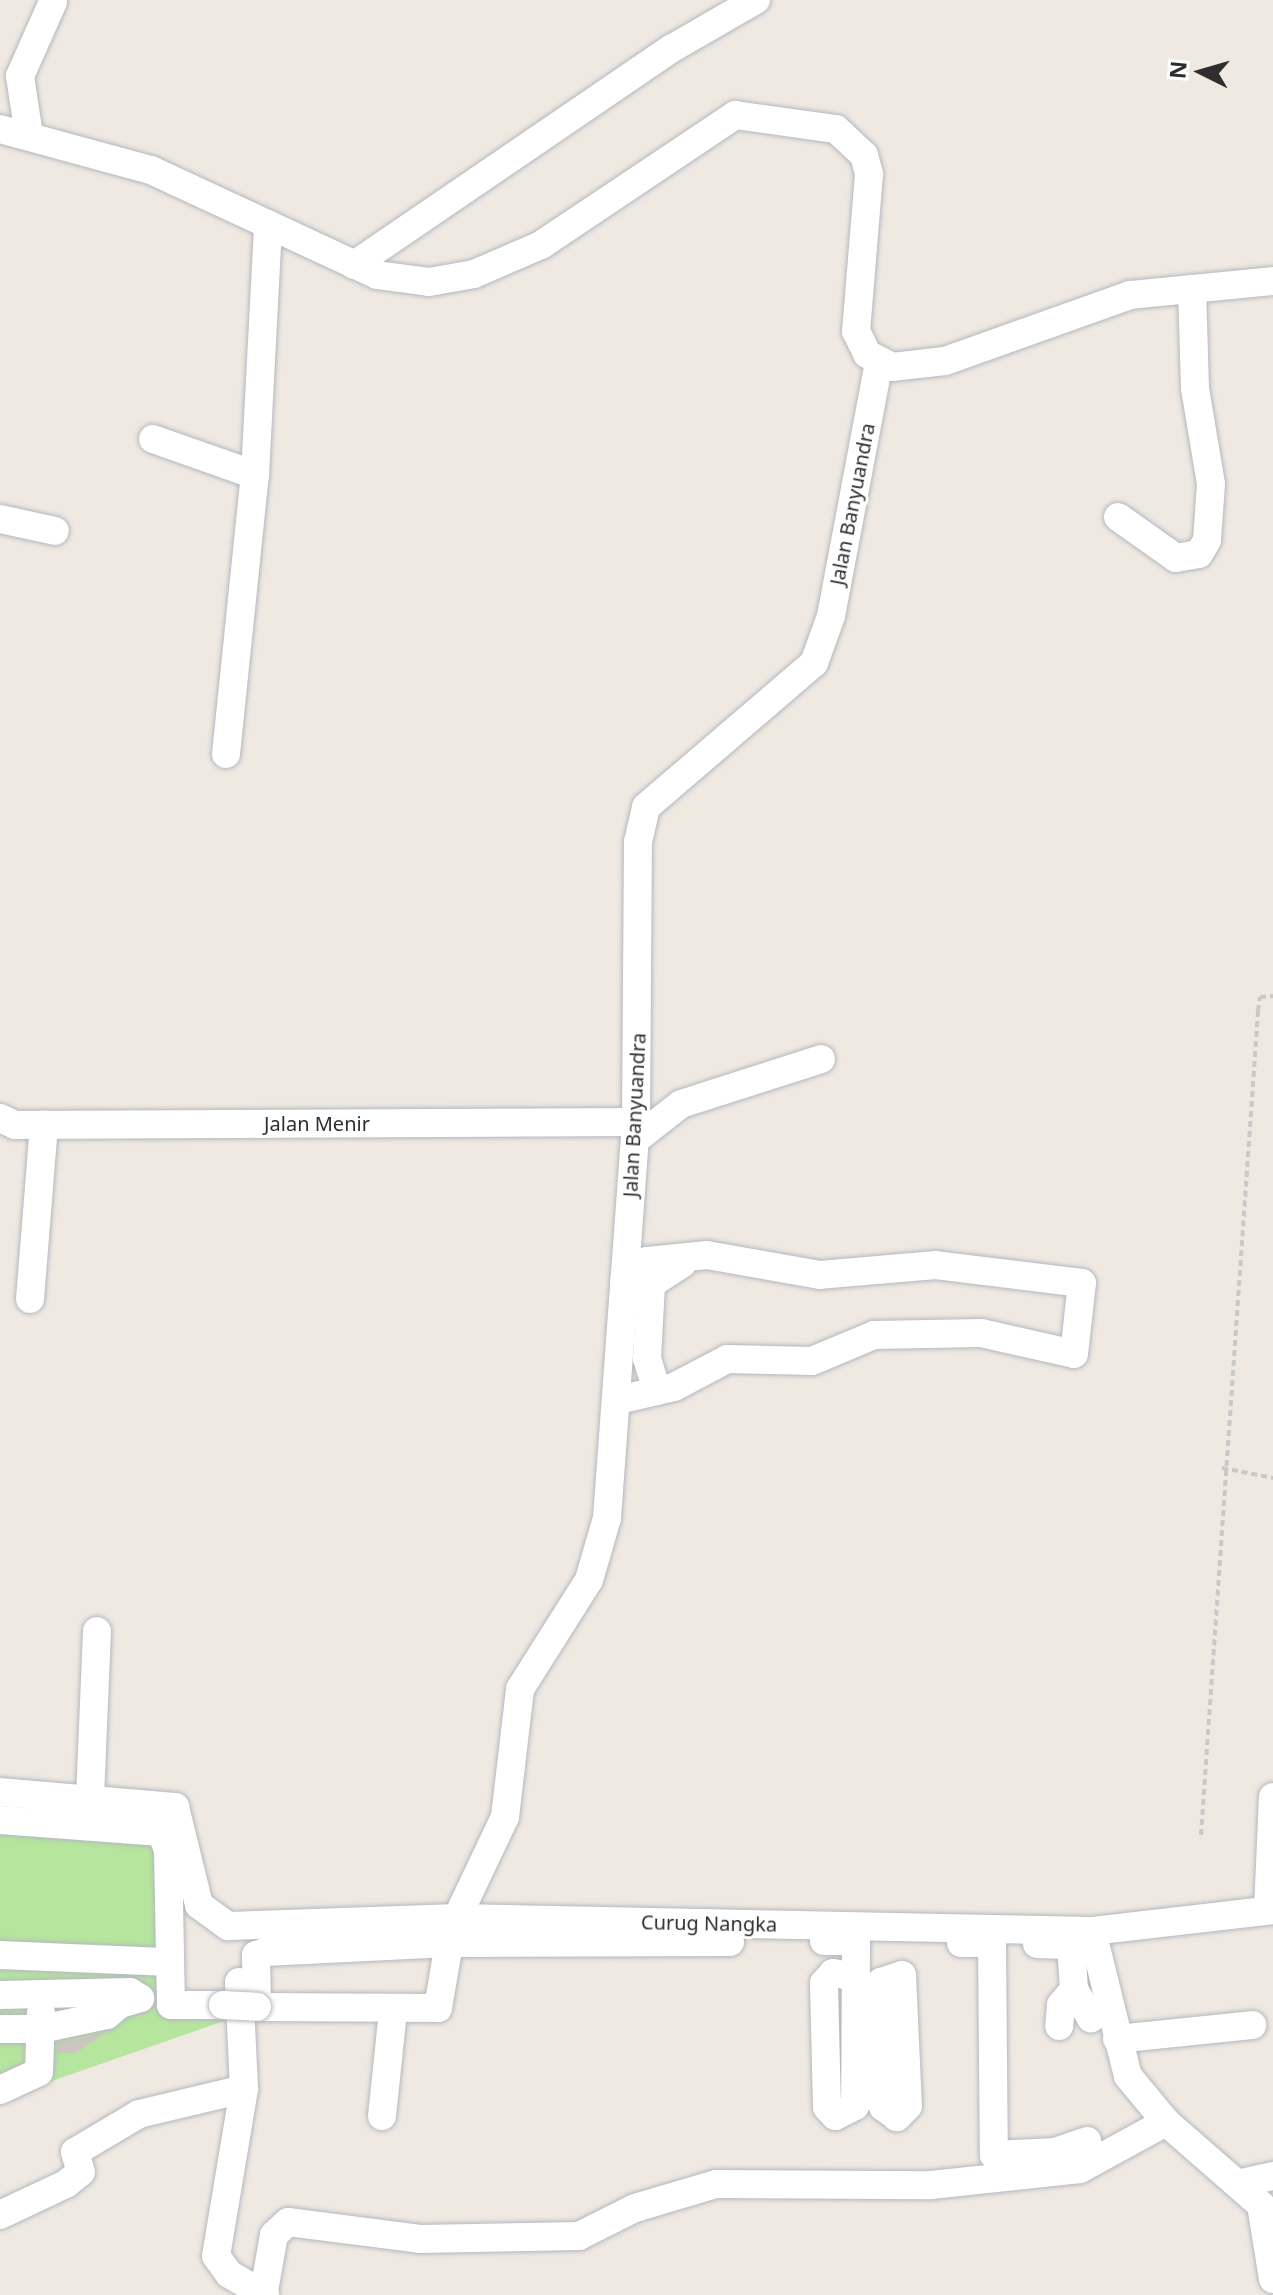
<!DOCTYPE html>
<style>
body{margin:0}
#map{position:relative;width:1273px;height:2295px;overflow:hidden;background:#efe9e1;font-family:"Noto Sans",sans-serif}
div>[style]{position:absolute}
.green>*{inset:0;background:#b6e59e}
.building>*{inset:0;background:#cbc7bf}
.path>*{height:4px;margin-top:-2px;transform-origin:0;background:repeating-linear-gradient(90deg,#c9c9c9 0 6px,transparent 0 10px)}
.roads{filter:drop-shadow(0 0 2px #b4b7c1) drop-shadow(0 0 2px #b4b7c1)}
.minor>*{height:28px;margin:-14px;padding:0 14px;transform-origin:14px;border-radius:14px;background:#fff}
.bridges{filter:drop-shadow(0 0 2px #b4b7c1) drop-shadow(0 0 2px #b4b7c1)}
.minor-bridge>*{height:28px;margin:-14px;padding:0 14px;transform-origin:14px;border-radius:14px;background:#fff}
span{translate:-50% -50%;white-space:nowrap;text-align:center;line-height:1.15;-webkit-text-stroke:6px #fff;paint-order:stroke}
.street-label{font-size:20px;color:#2e2e2e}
.north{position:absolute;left:1161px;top:32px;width:80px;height:80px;-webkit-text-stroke:6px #fff;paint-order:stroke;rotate:275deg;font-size:22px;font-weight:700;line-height:32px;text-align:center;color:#2e2e2e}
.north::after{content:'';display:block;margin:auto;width:28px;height:36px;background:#2e2e2e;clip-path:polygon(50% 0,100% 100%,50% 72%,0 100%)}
</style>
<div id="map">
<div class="green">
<div style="clip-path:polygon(0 1813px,155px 1823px,173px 2007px,224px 2011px,224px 2021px,46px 2083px,0 2092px)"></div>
</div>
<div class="building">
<div style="clip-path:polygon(105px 2033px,76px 2053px,57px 2053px,57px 2043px)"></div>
</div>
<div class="path">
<div style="left:1222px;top:1468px;width:52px;rotate:11.1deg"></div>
<div style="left:1201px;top:1835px;width:826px;rotate:-86.04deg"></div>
<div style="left:1258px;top:1011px;width:14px;rotate:-82deg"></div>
<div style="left:1260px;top:997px;width:13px;rotate:-4deg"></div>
</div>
<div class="roads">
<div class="minor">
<div style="left:0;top:129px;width:156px;rotate:15.2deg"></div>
<div style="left:151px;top:170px;width:249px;rotate:24.9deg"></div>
<div style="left:377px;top:275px;width:52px;rotate:7.7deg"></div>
<div style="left:429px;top:282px;width:46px;rotate:-10.1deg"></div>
<div style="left:474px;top:274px;width:73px;rotate:-23.4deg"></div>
<div style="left:541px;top:245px;width:234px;rotate:-33.8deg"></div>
<div style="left:735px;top:115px;width:102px;rotate:7.9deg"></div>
<div style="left:836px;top:129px;width:38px;rotate:43deg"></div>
<div style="left:864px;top:155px;width:20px;rotate:75deg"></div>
<div style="left:869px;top:174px;width:158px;rotate:94.7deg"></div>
<div style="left:856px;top:331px;width:25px;rotate:64deg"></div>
<div style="left:867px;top:354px;width:28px;rotate:27deg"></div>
<div style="left:892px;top:367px;width:53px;rotate:-6.5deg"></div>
<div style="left:945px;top:361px;width:196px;rotate:-19.6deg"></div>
<div style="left:1130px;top:295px;width:144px;rotate:-5.6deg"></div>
<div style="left:29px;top:135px;width:60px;rotate:-98.7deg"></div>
<div style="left:20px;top:76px;width:81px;rotate:-66deg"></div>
<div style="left:354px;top:265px;width:384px;rotate:-34.3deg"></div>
<div style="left:671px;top:49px;width:98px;rotate:-30deg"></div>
<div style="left:153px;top:439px;width:108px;rotate:19.4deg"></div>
<div style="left:1118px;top:517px;width:71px;rotate:35.3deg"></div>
<div style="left:1176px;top:558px;width:23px;rotate:-10deg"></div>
<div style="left:1199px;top:554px;width:16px;rotate:-60deg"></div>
<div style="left:1207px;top:540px;width:56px;rotate:-85.9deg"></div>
<div style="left:1211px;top:484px;width:97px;rotate:-99.5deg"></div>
<div style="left:1195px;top:388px;width:99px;rotate:-91.7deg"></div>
<div style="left:0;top:519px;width:56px;rotate:12.3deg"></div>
<div style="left:226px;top:754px;width:281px;rotate:-84.1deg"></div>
<div style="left:255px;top:475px;width:251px;rotate:-87deg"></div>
<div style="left:0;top:1118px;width:17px;rotate:25deg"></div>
<div style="left:15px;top:1125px;width:621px;rotate:-0.28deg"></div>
<div style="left:635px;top:1140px;width:58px;rotate:-38deg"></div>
<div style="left:681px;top:1104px;width:147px;rotate:-17.8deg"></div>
<div style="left:30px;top:1299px;width:175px;rotate:-85.4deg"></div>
<div style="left:657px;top:1391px;width:34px;rotate:-107deg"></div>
<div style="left:647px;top:1359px;width:75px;rotate:-86.9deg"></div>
<div style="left:651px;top:1284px;width:37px;rotate:-33deg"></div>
<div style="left:618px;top:1400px;width:57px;rotate:-13.1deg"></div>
<div style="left:674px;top:1387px;width:60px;rotate:-27.8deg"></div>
<div style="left:727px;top:1359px;width:85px;rotate:1.3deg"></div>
<div style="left:812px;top:1361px;width:67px;rotate:-22.8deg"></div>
<div style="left:874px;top:1335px;width:107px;rotate:-1.1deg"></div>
<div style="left:981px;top:1333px;width:95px;rotate:12.7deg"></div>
<div style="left:1074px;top:1354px;width:71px;rotate:-83.6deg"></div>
<div style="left:1082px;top:1283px;width:147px;rotate:-173deg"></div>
<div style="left:936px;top:1265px;width:116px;rotate:175.1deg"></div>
<div style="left:820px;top:1275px;width:115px;rotate:-170deg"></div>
<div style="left:707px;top:1255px;width:60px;rotate:174.3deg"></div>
<div style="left:647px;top:1261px;width:30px;rotate:139deg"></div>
<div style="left:0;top:1792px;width:176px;rotate:4.9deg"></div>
<div style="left:175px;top:1807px;width:101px;rotate:76.2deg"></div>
<div style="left:199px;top:1905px;width:36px;rotate:36deg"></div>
<div style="left:228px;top:1926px;width:229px;rotate:-2deg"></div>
<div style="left:457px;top:1918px;width:635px;rotate:1.17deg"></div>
<div style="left:1092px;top:1931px;width:149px;rotate:76.1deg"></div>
<div style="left:1128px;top:2076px;width:60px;rotate:50.4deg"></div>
<div style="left:1166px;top:2122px;width:126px;rotate:41.1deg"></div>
<div style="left:1261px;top:2205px;width:75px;rotate:80.8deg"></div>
<div style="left:90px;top:1798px;width:167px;rotate:-87.6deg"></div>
<div style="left:0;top:1820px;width:161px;rotate:4.3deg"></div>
<div style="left:161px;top:1832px;width:19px;rotate:69deg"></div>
<div style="left:168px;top:1850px;width:155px;rotate:88.9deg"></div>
<div style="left:171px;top:2005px;width:52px"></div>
<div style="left:1268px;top:1910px;width:113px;rotate:-87.5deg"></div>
<div style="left:457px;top:1918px;width:112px;rotate:-64.6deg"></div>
<div style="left:505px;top:1817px;width:129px;rotate:-83.3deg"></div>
<div style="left:520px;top:1689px;width:129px;rotate:-57.7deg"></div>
<div style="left:589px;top:1580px;width:65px;rotate:-73.8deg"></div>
<div style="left:607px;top:1518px;width:397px;rotate:-85.8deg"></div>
<div style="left:636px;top:1122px;width:280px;rotate:-89.6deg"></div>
<div style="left:638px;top:842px;width:36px;rotate:-77deg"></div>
<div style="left:646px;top:807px;width:221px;rotate:-40.6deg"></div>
<div style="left:814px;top:663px;width:50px;rotate:-70.1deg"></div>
<div style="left:831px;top:616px;width:258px;rotate:-79.3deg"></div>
<div style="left:1092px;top:1931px;width:182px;rotate:-6.6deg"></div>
<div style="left:824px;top:1941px;width:32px"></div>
<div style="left:856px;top:1941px;width:165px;rotate:90.3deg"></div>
<div style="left:855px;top:2106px;width:22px;rotate:153deg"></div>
<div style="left:835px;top:2116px;width:12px;rotate:-132deg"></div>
<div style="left:827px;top:2107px;width:124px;rotate:-91.4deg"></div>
<div style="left:824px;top:1983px;width:13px;rotate:-48deg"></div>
<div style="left:833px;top:1973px;width:22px;rotate:10deg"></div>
<div style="left:449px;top:1943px;width:66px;rotate:99.6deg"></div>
<div style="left:438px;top:2008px;width:181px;rotate:-179.7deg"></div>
<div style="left:257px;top:2007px;width:52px;rotate:-91.1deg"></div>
<div style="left:256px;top:1955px;width:9px;rotate:-18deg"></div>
<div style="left:265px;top:1952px;width:184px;rotate:-2.8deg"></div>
<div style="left:449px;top:1943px;width:281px;rotate:-0.2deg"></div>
<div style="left:961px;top:1943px;width:31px"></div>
<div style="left:992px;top:1943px;width:212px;rotate:89.5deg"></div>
<div style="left:994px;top:2155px;width:61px;rotate:-2.8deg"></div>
<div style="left:1055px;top:2152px;width:34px;rotate:-19deg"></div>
<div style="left:1037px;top:1944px;width:34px;rotate:2deg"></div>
<div style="left:1071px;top:1945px;width:44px;rotate:86.1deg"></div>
<div style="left:1074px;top:1989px;width:21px;rotate:129deg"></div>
<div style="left:1061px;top:2005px;width:21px;rotate:95deg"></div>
<div style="left:0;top:1955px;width:170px;rotate:2.4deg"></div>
<div style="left:902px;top:1975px;width:131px;rotate:87.4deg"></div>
<div style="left:908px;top:2106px;width:16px;rotate:135deg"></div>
<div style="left:897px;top:2117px;width:17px;rotate:-144deg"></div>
<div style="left:883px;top:2107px;width:125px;rotate:-90.9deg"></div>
<div style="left:881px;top:1982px;width:22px;rotate:-18deg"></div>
<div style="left:239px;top:1982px;width:107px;rotate:87.3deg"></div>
<div style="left:244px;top:2089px;width:169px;rotate:99.5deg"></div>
<div style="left:216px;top:2256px;width:22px;rotate:54deg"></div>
<div style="left:229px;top:2274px;width:42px;rotate:30.3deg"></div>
<div style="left:1074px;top:1989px;width:34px;rotate:60deg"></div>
<div style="left:0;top:1995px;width:130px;rotate:-1.3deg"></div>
<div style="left:130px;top:1992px;width:12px;rotate:31deg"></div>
<div style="left:140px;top:1998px;width:21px;rotate:163deg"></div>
<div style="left:120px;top:2004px;width:9px;rotate:-103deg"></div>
<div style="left:0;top:2029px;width:41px"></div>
<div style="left:41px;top:2029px;width:67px;rotate:-12deg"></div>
<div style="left:107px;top:2015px;width:17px;rotate:-40deg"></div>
<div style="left:1117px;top:2039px;width:136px;rotate:-5.9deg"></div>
<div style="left:0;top:2090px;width:43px;rotate:-24.8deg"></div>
<div style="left:39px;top:2072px;width:59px;rotate:-88.1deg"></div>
<div style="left:382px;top:2116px;width:106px;rotate:-84deg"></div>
<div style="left:1242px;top:2183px;width:32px;rotate:-13deg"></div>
<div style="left:0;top:2215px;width:73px;rotate:-25.2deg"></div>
<div style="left:66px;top:2184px;width:19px;rotate:-39deg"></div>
<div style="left:81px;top:2172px;width:21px;rotate:-107deg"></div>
<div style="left:75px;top:2152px;width:74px;rotate:-30.7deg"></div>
<div style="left:139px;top:2114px;width:108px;rotate:-13.4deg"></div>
<div style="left:264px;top:2291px;width:57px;rotate:-79.9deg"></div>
<div style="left:274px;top:2235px;width:19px;rotate:-43deg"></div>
<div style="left:288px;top:2222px;width:133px;rotate:7.3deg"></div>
<div style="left:420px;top:2239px;width:159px;rotate:-1.1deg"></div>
<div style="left:579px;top:2236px;width:63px;rotate:-26.6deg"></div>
<div style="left:635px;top:2208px;width:84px;rotate:-16.5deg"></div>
<div style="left:716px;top:2184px;width:215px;rotate:0.3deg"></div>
<div style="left:931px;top:2185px;width:150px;rotate:-6.1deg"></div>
<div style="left:1080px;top:2169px;width:98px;rotate:-28.7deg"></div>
</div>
</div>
<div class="bridges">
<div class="minor-bridge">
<div style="left:223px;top:2005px;width:34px;rotate:3deg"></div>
</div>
</div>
<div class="street-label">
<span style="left:852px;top:504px;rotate:-79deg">Jalan Banyuandra</span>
<span style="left:634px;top:1115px;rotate:-87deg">Jalan Banyuandra</span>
<span style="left:317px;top:1123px">Jalan Menir</span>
<span style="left:709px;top:1923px;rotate:1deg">Curug Nangka</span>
</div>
<div class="north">N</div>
</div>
